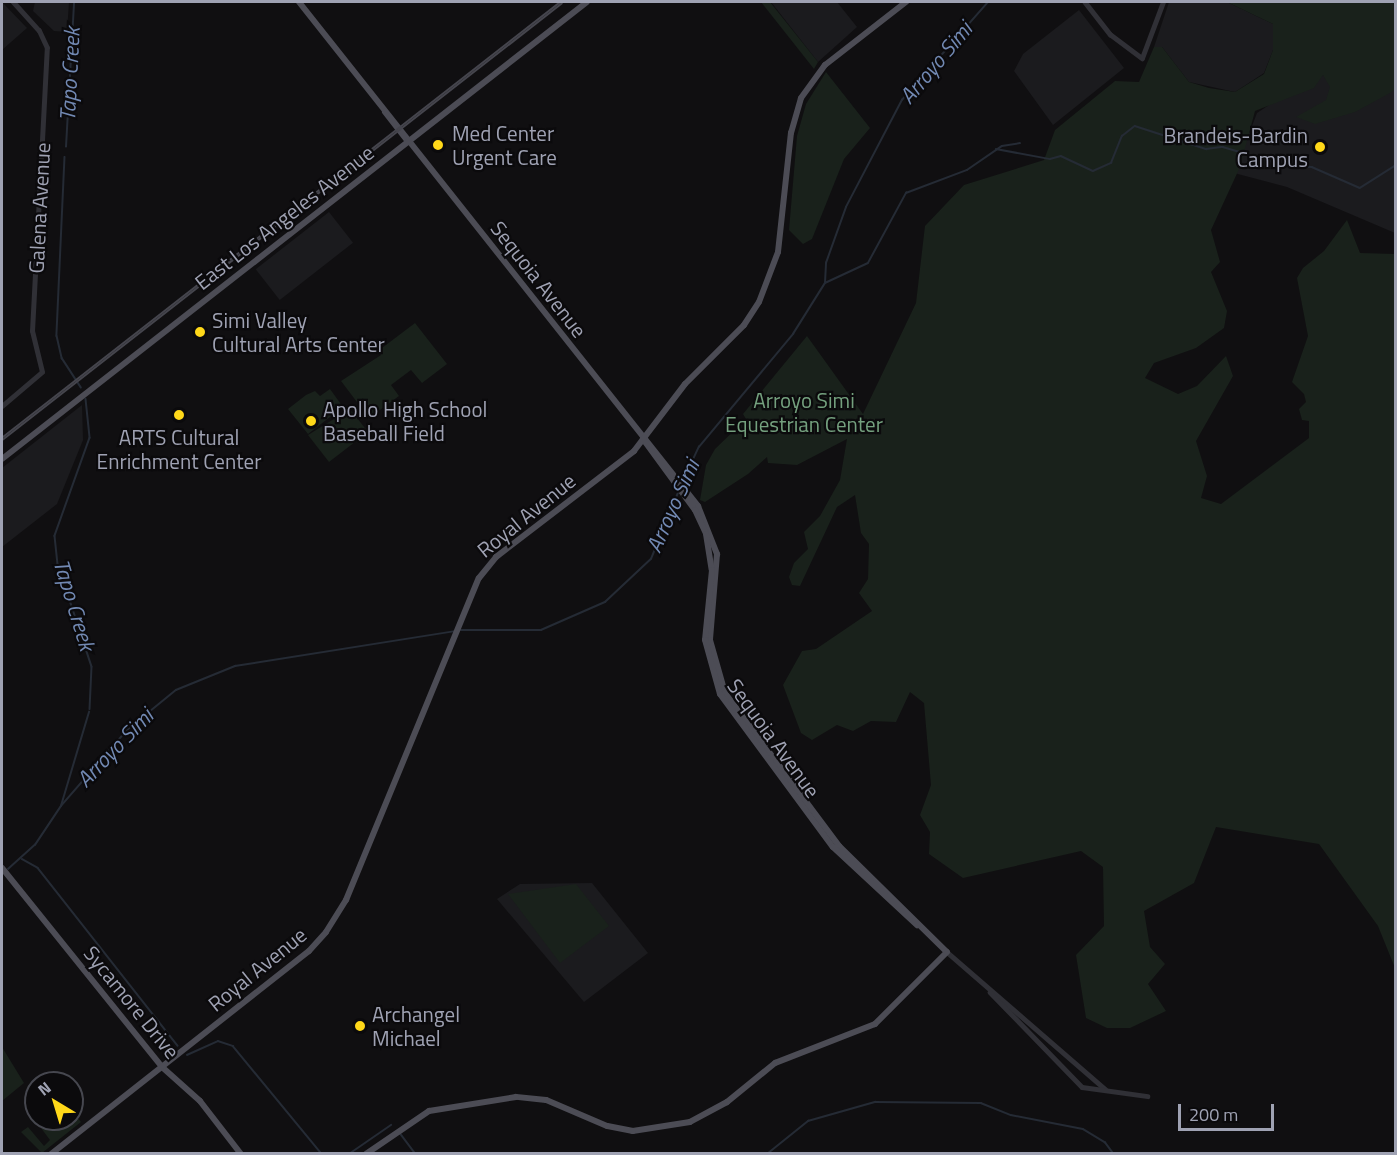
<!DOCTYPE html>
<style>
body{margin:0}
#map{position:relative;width:1397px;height:1155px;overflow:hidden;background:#100f11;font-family:"Titillium Web",sans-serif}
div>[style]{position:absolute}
.built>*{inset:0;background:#1b1b1e;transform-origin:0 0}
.green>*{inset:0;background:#19211b}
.stream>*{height:1.5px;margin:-0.75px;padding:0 0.75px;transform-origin:0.75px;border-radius:0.75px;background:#252b35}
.minor>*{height:4.5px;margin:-2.25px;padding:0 2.25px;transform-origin:2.25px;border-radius:2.25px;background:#303036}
.major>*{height:6px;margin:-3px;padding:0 3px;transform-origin:3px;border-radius:3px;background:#4c4c55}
.rail>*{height:4px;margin-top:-2px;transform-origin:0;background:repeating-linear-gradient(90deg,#0b0a0c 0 4.5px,#45454d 0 9px);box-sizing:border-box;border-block:2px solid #45454d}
.dots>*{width:16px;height:16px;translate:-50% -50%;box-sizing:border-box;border:3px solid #0b0a0c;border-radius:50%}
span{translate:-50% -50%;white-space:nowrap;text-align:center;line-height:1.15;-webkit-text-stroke:4.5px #0b0a0c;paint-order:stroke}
.poi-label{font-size:21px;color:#9fa2b3}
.left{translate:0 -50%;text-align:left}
.right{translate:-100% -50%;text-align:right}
.street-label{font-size:21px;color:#9fa2b3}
.park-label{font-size:21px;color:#74a07e}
.water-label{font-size:22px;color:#7289b3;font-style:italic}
.frame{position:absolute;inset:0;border:3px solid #9fa2b3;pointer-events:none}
.north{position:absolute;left:24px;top:1071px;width:60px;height:60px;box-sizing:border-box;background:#0b0a0c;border:2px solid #46474f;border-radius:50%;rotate:322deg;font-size:16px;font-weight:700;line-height:24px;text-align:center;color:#9fa2b3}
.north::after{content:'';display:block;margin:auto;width:21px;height:27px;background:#ffd819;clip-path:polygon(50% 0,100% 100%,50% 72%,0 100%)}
.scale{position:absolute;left:1178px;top:1104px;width:96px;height:27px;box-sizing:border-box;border:3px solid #9fa2b3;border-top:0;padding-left:8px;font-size:18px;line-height:21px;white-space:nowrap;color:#9fa2b3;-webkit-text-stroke:4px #0b0a0c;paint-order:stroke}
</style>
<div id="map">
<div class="built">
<div style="clip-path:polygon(2px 2px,27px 28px,2px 50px)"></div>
<div style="clip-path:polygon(35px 2px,69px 2px,67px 32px,54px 31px,33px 11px)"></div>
<div style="clip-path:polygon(771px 2px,837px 2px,857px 27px,818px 62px)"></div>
<div style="clip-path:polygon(1169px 2px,1227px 2px,1273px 24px,1273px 50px,1264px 73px,1235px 92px,1189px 82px,1162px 47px,1154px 47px)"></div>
<div style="clip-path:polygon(1079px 10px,1124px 68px,1053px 125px,1014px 71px,1023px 54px)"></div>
<div style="clip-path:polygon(1315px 74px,1395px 87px,1395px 233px,1287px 187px,1234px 173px,1257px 113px)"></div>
<div style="left:329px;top:212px;width:39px;height:93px;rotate:52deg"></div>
<div style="clip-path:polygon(82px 405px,83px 440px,57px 504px,2px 547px,2px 468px)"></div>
<div style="clip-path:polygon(592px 883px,648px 953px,584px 1002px,497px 899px,520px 884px)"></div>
</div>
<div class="green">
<div style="clip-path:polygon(761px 2px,770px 2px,818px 62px,814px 69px)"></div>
<div style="clip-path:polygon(1227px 2px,1395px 2px,1395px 89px,1390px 93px,1355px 112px,1315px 124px,1296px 117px,1326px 100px,1330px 87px,1323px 75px,1314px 88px,1255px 111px,1240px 167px,1211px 230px,1220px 262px,1211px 272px,1227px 311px,1224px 328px,1196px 348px,1154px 363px,1145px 378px,1178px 394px,1197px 386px,1226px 356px,1233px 376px,1196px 441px,1207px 476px,1201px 498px,1221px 504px,1309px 438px,1309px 421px,1302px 420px,1299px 409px,1306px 402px,1304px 394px,1292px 382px,1308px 336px,1297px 278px,1303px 268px,1324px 251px,1347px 220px,1360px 253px,1395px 254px,1395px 968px,1378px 926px,1319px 844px,1216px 827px,1194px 883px,1144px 911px,1150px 947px,1165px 964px,1148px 984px,1166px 1011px,1130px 1028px,1107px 1028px,1086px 1018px,1076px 955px,1104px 926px,1103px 867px,1081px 851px,963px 878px,929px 854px,930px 832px,920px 815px,931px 785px,924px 703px,910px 692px,896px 722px,871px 721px,853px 731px,837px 725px,812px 740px,801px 733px,783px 685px,802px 651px,816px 649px,872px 611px,859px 593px,868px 579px,869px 544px,861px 533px,855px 495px,837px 507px,800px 586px,792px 585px,789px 577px,794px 563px,808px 549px,804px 532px,820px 516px,840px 480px,847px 439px,797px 465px,768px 463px,767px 457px,748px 474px,705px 502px,700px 500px,706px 465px,715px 449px,746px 419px,743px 414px,807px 336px,863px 414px,916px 303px,925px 226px,964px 185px,1044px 160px,1055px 130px,1115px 81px,1139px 82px,1154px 47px,1162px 47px,1189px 82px,1209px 88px,1235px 92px,1264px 74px,1273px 50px,1273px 24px)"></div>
<div style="clip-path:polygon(826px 72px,870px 128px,844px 159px,812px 239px,803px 244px,789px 230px,797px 136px,806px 104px)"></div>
<div style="clip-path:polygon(415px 323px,447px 364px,422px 383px,411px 370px,391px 385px,399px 396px,369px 418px,341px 381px,381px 355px,378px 351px)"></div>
<div style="clip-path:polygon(330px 389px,343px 407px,308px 434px,288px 409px,306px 395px,315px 391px,320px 396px)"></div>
<div style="clip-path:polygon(350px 409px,368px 432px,329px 462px,308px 435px)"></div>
<div style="clip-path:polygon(576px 884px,609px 926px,560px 963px,508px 894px)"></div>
<div style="clip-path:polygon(2px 1047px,24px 1083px,2px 1101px)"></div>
<div style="clip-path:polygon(72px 1111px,81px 1122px,42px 1153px,21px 1132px,28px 1127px,44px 1146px,50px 1140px,41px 1128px,52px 1119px,72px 1119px)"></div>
</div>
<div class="stream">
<div style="left:66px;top:147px;width:145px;rotate:-86.8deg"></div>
<div style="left:996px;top:149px;width:55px;rotate:10.5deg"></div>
<div style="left:1050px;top:159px;width:11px;rotate:-15deg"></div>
<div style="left:1061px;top:156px;width:35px;rotate:25deg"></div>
<div style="left:1093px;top:171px;width:20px;rotate:-24deg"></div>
<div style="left:1111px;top:163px;width:29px;rotate:-68deg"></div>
<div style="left:1122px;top:136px;width:16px;rotate:-38deg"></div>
<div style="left:1135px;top:126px;width:75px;rotate:17.9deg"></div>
<div style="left:1206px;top:149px;width:17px;rotate:-7deg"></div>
<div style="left:1223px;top:147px;width:67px;rotate:16.5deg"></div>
<div style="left:1287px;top:166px;width:25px;rotate:2deg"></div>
<div style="left:1312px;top:167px;width:52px;rotate:23.6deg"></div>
<div style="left:1360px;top:188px;width:43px;rotate:-32.6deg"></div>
<div style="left:65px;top:157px;width:179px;rotate:92.6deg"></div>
<div style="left:57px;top:336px;width:23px;rotate:77deg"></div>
<div style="left:62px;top:358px;width:35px;rotate:57deg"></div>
<div style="left:825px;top:283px;width:47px;rotate:-24.9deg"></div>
<div style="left:868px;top:263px;width:80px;rotate:-61.5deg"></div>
<div style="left:906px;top:193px;width:65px;rotate:-20.7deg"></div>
<div style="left:967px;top:170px;width:42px;rotate:-34.4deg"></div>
<div style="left:1002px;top:146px;width:18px;rotate:-9deg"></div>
<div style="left:86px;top:399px;width:39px;rotate:84deg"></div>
<div style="left:90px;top:438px;width:104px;rotate:109.7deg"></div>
<div style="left:55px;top:536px;width:28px;rotate:84deg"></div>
<div style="left:58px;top:564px;width:108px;rotate:71.7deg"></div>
<div style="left:92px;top:667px;width:42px;rotate:92.7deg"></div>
<div style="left:682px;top:483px;width:40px;rotate:-65deg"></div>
<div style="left:699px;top:447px;width:147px;rotate:-50.2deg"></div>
<div style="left:793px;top:334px;width:60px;rotate:-57.9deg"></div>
<div style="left:825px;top:283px;width:20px;rotate:-87deg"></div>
<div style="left:826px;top:263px;width:59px;rotate:-70.3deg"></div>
<div style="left:846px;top:207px;width:121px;rotate:-62.4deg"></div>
<div style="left:902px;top:100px;width:130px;rotate:-48.7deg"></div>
<div style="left:461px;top:630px;width:80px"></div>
<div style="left:541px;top:630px;width:70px;rotate:-23.6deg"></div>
<div style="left:605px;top:602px;width:63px;rotate:-43.1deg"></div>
<div style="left:651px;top:559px;width:71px;rotate:-67.8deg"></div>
<div style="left:61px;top:806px;width:98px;rotate:-73.4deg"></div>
<div style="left:22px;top:859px;width:18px;rotate:29deg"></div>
<div style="left:38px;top:868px;width:226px;rotate:51.8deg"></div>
<div style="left:8px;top:869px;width:36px;rotate:-42deg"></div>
<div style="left:35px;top:845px;width:47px;rotate:-56.3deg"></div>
<div style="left:61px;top:806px;width:101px;rotate:-49deg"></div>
<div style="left:127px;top:730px;width:63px;rotate:-39.2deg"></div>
<div style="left:176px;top:690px;width:64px;rotate:-22.1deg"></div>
<div style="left:235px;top:666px;width:224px;rotate:-9deg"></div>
<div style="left:187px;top:1055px;width:34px;rotate:-24deg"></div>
<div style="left:218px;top:1041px;width:16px;rotate:18deg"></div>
<div style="left:233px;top:1046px;width:140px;rotate:50.5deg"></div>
<div style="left:400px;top:1133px;width:26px;rotate:53deg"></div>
<div style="left:349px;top:1154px;width:51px;rotate:-34.6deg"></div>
<div style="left:767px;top:1154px;width:53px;rotate:-38.8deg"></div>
<div style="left:808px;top:1121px;width:70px;rotate:-15.8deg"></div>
<div style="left:875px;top:1102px;width:106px;rotate:0.5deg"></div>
<div style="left:981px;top:1103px;width:32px;rotate:22deg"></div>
<div style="left:1011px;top:1115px;width:73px;rotate:11deg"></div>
<div style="left:1083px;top:1129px;width:26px;rotate:31deg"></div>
<div style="left:1105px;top:1142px;width:15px;rotate:53deg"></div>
</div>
<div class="minor">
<div style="left:1085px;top:2px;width:41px;rotate:52deg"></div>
<div style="left:1110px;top:34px;width:40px;rotate:37deg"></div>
<div style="left:1142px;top:58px;width:60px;rotate:-69.4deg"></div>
<div style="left:2px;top:406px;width:52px;rotate:-40.4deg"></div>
<div style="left:42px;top:372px;width:42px;rotate:-103.7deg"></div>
<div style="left:32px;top:331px;width:283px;rotate:-87deg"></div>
<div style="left:47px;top:48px;width:19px;rotate:-115deg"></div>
<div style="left:39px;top:31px;width:39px;rotate:-132deg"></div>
<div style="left:947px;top:952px;width:209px;rotate:40.9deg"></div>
<div style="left:990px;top:992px;width:132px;rotate:45.9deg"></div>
<div style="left:1082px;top:1087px;width:66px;rotate:7.9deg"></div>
</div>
<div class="major">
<div style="left:299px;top:2px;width:643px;rotate:51.63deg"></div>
<div style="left:698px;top:506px;width:52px;rotate:68.4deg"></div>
<div style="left:717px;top:554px;width:86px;rotate:94.7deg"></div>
<div style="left:710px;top:640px;width:55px;rotate:74.2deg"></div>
<div style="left:725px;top:693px;width:191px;rotate:53.3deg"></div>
<div style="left:839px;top:846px;width:151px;rotate:44.5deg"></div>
<div style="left:947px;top:952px;width:102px;rotate:135deg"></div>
<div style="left:875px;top:1024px;width:107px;rotate:158.7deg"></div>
<div style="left:775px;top:1063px;width:62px;rotate:140.9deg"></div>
<div style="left:727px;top:1102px;width:42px;rotate:151.6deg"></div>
<div style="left:690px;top:1122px;width:58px;rotate:171deg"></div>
<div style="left:633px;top:1131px;width:26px;rotate:-169deg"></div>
<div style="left:607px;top:1126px;width:66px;rotate:-156.9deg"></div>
<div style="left:546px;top:1100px;width:30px;rotate:-174deg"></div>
<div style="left:516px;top:1097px;width:88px;rotate:170.9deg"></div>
<div style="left:429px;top:1111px;width:76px;rotate:145.7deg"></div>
<div style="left:385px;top:112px;width:37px;rotate:52deg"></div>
<div style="left:643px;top:439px;width:88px;rotate:53.8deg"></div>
<div style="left:695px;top:510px;width:26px;rotate:65deg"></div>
<div style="left:706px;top:534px;width:36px;rotate:81deg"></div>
<div style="left:712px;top:570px;width:70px;rotate:95.7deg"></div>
<div style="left:705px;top:640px;width:56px;rotate:74.5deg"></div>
<div style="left:720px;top:694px;width:190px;rotate:53.6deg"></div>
<div style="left:833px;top:847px;width:115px;rotate:42.9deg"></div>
<div style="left:2px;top:459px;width:742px;rotate:-38deg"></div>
<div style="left:2px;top:868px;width:255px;rotate:51.2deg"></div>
<div style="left:162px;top:1067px;width:51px;rotate:41.8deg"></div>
<div style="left:200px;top:1101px;width:67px;rotate:52.3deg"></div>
<div style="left:51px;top:1154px;width:328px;rotate:-38.2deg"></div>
<div style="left:309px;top:951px;width:25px;rotate:-48deg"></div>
<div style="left:326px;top:932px;width:38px;rotate:-58deg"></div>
<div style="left:346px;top:900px;width:348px;rotate:-67.6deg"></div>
<div style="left:479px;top:578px;width:27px;rotate:-51deg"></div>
<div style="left:496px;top:557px;width:174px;rotate:-37.5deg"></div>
<div style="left:634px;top:451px;width:84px;rotate:-52.7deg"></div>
<div style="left:685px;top:384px;width:83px;rotate:-45deg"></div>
<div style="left:744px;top:325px;width:27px;rotate:-57deg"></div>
<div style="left:759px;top:302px;width:53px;rotate:-69.2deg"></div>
<div style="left:778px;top:252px;width:120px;rotate:-83.8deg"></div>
<div style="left:791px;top:133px;width:36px;rotate:-74deg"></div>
<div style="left:801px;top:98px;width:41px;rotate:-54deg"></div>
<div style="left:825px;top:65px;width:103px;rotate:-37.9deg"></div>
</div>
<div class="rail">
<div style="left:2px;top:439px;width:710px;rotate:-37.97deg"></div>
</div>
<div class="dots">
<div style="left:438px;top:145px;background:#ffd819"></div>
<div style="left:1320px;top:147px;background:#ffd819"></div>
<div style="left:200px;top:332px;background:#ffd819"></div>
<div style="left:179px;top:415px;background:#ffd819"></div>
<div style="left:311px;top:421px;background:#ffd819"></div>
<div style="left:360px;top:1026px;background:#ffd819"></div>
</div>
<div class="poi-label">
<span class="left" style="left:452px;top:145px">Med Center<br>Urgent Care</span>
<span class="right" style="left:1308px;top:147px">Brandeis-Bardin<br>Campus</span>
<span class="left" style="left:212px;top:332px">Simi Valley<br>Cultural Arts Center</span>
<span class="left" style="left:323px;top:421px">Apollo High School<br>Baseball Field</span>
<span style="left:179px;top:449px">ARTS Cultural<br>Enrichment Center</span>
<span class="left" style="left:372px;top:1026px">Archangel<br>Michael</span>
</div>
<div class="street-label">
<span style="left:39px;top:208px;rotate:-87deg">Galena Avenue</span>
<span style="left:284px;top:217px;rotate:-38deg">East Los Angeles Avenue</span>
<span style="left:539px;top:279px;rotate:52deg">Sequoia Avenue</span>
<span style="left:526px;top:515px;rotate:-39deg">Royal Avenue</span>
<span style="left:774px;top:738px;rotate:54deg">Sequoia Avenue</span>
<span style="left:257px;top:969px;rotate:-39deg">Royal Avenue</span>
<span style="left:132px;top:1002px;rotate:51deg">Sycamore Drive</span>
</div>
<div class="park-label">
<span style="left:804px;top:412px">Arroyo Simi<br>Equestrian Center</span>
</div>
<div class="water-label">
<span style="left:936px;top:63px;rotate:-50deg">Arroyo Simi</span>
<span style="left:70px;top:74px;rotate:-87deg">Tapo Creek</span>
<span style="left:673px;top:506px;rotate:-66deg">Arroyo Simi</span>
<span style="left:74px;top:605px;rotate:73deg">Tapo Creek</span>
<span style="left:115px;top:748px;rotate:-46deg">Arroyo Simi</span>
</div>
<div class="frame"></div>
<div class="north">N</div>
<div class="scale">200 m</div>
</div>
